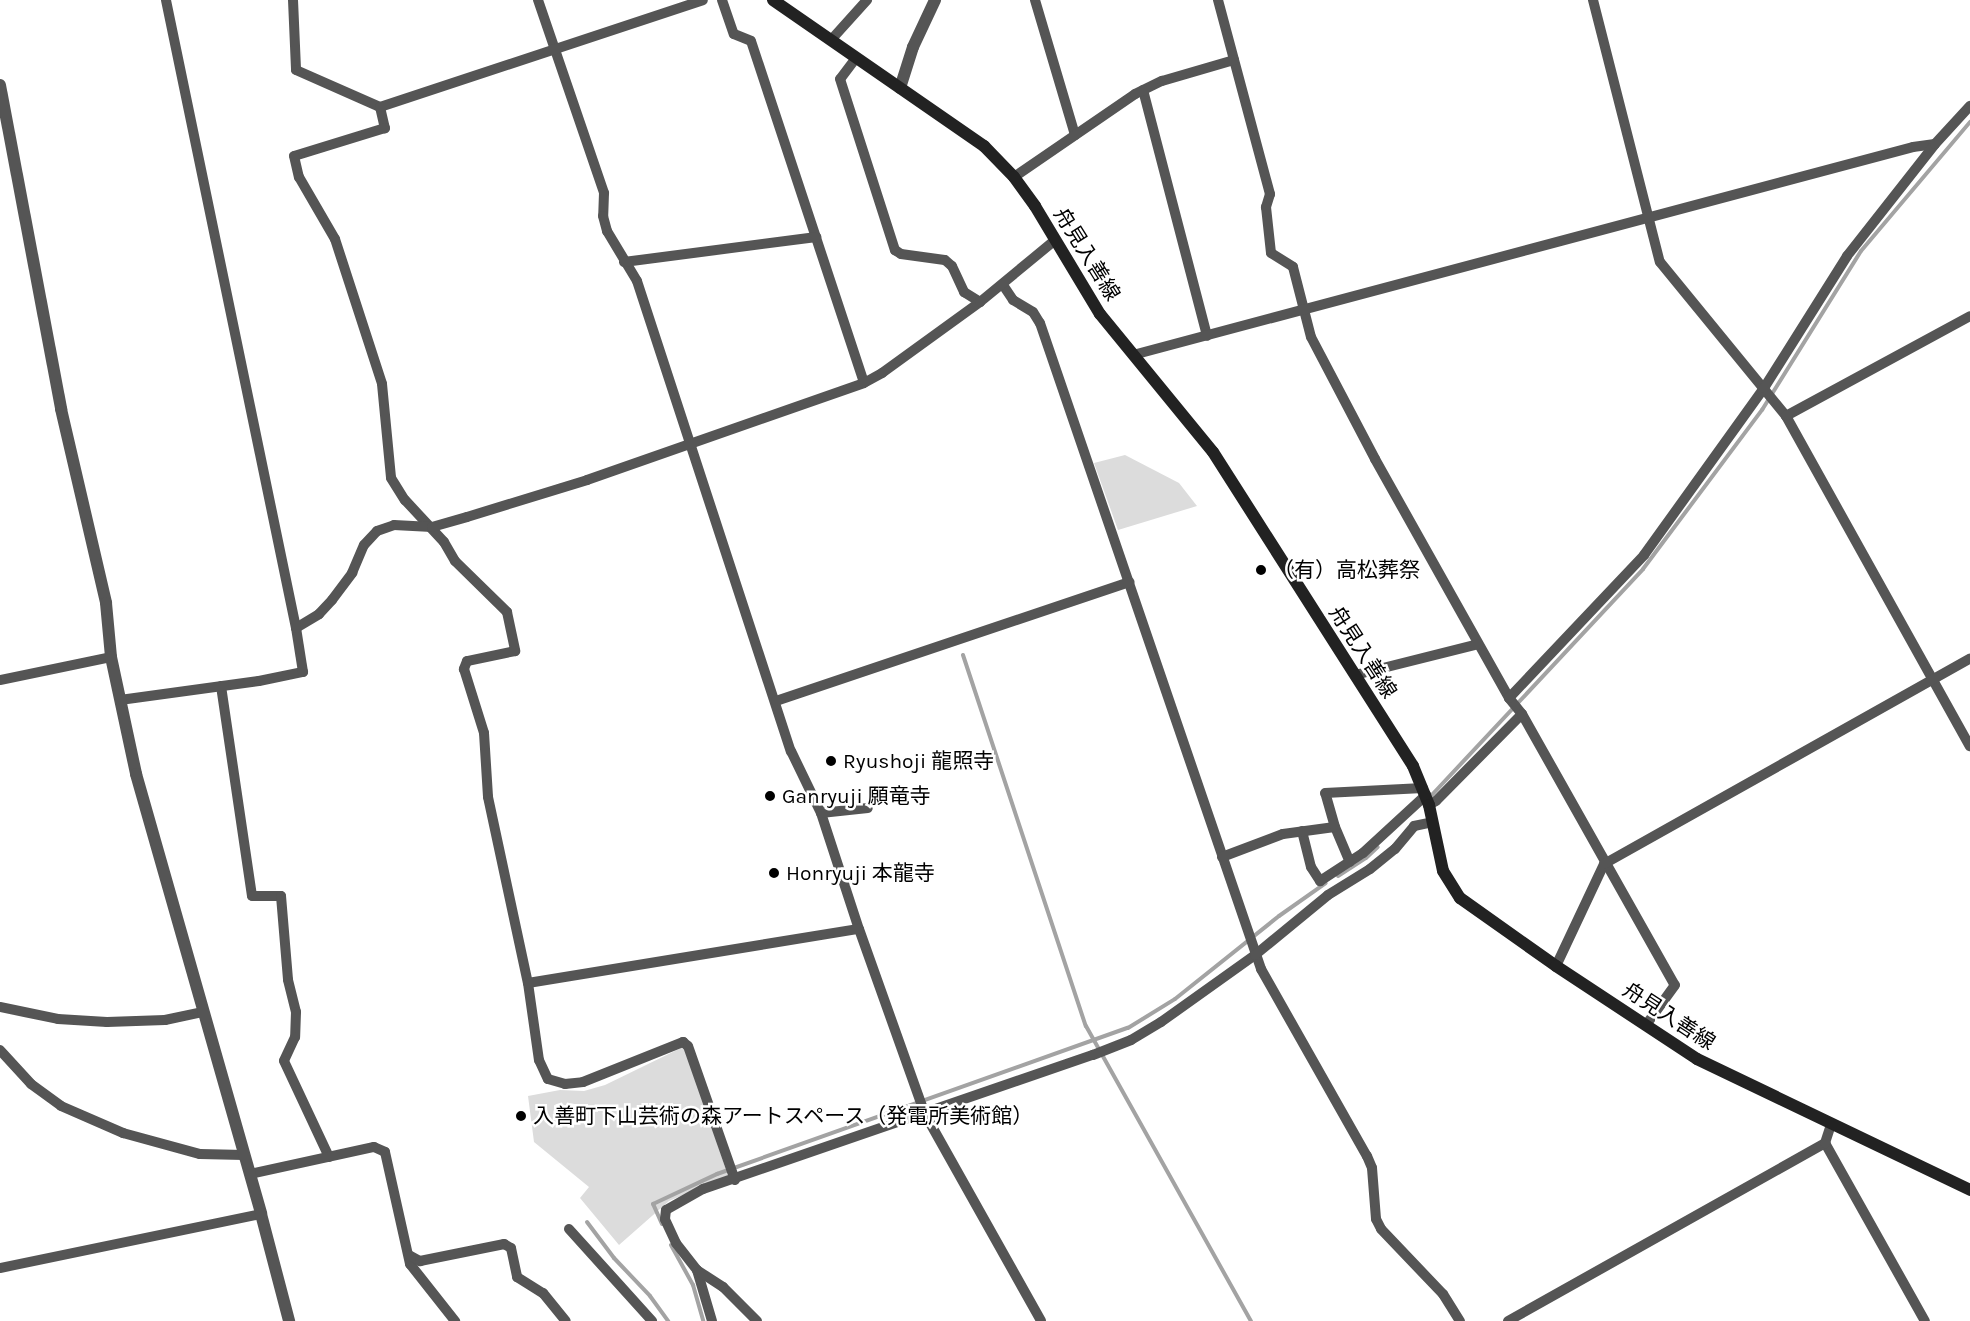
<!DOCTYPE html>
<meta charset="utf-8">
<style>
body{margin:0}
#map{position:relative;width:1970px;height:1321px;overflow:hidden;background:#fff;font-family:Karla,"Noto Sans JP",sans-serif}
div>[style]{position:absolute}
.green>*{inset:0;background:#dcdcdc}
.stream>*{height:4px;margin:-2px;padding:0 2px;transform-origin:2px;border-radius:2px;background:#a3a3a3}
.minor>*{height:10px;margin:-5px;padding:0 5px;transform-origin:5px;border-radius:5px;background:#555}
.tertiary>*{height:12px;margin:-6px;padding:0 6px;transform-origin:6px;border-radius:6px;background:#555}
.secondary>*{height:12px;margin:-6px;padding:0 6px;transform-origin:6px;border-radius:6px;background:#222}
.dots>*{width:16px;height:16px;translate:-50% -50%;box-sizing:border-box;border:3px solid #fff;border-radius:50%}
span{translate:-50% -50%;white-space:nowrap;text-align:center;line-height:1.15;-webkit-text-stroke:5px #fff;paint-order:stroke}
.street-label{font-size:21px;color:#000}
.poi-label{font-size:21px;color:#000}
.left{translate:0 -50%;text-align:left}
</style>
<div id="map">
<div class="green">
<div style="clip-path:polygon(1125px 455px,1179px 483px,1197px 506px,1118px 530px,1094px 463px)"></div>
<div style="clip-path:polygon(681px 1048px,686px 1049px,728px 1176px,669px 1201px,619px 1245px,580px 1198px,589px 1187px,534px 1142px,528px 1096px,560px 1090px,584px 1091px,605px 1085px)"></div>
</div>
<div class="stream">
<div style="left:963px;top:655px;width:391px;rotate:71.7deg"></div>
<div style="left:1086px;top:1026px;width:338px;rotate:60.8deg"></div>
<div style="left:1429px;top:798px;width:313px;rotate:-46.9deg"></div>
<div style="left:1643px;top:569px;width:199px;rotate:-53.2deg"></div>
<div style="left:1762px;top:410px;width:187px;rotate:-58.1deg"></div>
<div style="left:1861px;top:251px;width:169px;rotate:-49.8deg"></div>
<div style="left:1338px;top:876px;width:33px;rotate:-33deg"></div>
<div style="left:1366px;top:858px;width:16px;rotate:-43deg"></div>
<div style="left:587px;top:1222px;width:45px;rotate:53.1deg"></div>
<div style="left:614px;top:1258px;width:52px;rotate:46.5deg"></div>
<div style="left:650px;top:1296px;width:31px;rotate:54deg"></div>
<div style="left:662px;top:1224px;width:22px;rotate:-114deg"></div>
<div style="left:653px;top:1204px;width:71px;rotate:-25.1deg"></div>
<div style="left:717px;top:1174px;width:436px;rotate:-19.6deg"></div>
<div style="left:1128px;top:1028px;width:55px;rotate:-31.7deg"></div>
<div style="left:1175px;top:999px;width:133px;rotate:-38.6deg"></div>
<div style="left:1279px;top:916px;width:57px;rotate:-35.1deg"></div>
<div style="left:671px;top:1245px;width:46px;rotate:61.2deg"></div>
<div style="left:693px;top:1285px;width:37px;rotate:74deg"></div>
</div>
<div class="minor">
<div style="left:293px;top:0;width:70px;rotate:87.5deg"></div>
<div style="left:296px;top:70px;width:92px;rotate:23.8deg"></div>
<div style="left:380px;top:107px;width:22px;rotate:77deg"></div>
<div style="left:385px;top:128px;width:95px;rotate:162.9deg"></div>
<div style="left:294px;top:156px;width:22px;rotate:77deg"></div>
<div style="left:299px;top:177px;width:72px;rotate:59.9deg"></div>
<div style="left:335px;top:239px;width:152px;rotate:72deg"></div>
<div style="left:382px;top:384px;width:94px;rotate:84.5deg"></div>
<div style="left:391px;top:478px;width:26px;rotate:58deg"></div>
<div style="left:405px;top:500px;width:57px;rotate:47.1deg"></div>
<div style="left:444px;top:542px;width:22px;rotate:60deg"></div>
<div style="left:455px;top:561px;width:73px;rotate:44.4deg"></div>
<div style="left:507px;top:612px;width:40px;rotate:78deg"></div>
<div style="left:515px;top:651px;width:49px;rotate:168.2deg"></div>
<div style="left:467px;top:661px;width:9px;rotate:111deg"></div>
<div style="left:464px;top:669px;width:67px;rotate:72.6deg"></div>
<div style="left:484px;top:733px;width:64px;rotate:86.4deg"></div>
<div style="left:488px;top:797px;width:190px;rotate:77.9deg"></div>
<div style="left:528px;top:983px;width:78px;rotate:81.9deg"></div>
<div style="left:539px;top:1060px;width:21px;rotate:65deg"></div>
<div style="left:548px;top:1079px;width:18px;rotate:16deg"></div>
<div style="left:565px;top:1084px;width:18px;rotate:-6deg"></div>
<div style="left:583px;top:1082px;width:108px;rotate:-21.8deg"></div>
<div style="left:683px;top:1042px;width:6px;rotate:39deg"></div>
<div style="left:688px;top:1046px;width:142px;rotate:70.7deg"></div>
<div style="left:538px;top:0;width:204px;rotate:71.1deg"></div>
<div style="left:604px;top:193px;width:23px;rotate:92deg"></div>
<div style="left:603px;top:216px;width:16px;rotate:75deg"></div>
<div style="left:607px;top:231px;width:58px;rotate:59deg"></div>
<div style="left:637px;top:281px;width:495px;rotate:71.9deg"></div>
<div style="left:791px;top:751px;width:69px;rotate:64.2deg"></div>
<div style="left:821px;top:813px;width:122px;rotate:71.9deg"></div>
<div style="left:859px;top:929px;width:196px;rotate:70.4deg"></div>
<div style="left:925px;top:1114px;width:237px;rotate:60.7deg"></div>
<div style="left:722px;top:0;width:36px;rotate:71deg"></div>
<div style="left:734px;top:34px;width:18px;rotate:22deg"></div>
<div style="left:751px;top:41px;width:360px;rotate:71.7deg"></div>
<div style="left:1035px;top:0;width:141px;rotate:73.5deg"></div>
<div style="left:1218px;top:0;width:201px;rotate:75deg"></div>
<div style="left:1270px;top:194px;width:14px;rotate:107deg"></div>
<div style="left:1266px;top:207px;width:46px;rotate:83.8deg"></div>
<div style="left:1271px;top:253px;width:26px;rotate:32deg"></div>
<div style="left:1293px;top:267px;width:72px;rotate:75.6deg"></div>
<div style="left:1311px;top:337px;width:138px;rotate:62.3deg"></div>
<div style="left:1375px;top:459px;width:274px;rotate:60.7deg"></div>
<div style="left:1509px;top:698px;width:21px;rotate:51deg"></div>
<div style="left:1522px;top:714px;width:122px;rotate:134.7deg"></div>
<div style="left:1436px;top:801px;width:8px;rotate:150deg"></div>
<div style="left:1593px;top:0;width:270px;rotate:75.7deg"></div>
<div style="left:1660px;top:262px;width:199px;rotate:50.7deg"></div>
<div style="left:1786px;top:416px;width:378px;rotate:60.9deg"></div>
<div style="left:831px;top:40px;width:54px;rotate:-48deg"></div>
<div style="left:856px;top:58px;width:26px;rotate:127deg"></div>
<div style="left:840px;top:79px;width:180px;rotate:72.2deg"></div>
<div style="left:895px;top:250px;width:7px;rotate:34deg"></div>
<div style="left:901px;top:254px;width:44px;rotate:7.8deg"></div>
<div style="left:945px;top:260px;width:9px;rotate:41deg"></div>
<div style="left:952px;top:266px;width:29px;rotate:65deg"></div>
<div style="left:964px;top:292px;width:19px;rotate:32deg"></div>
<div style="left:1143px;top:90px;width:254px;rotate:75.4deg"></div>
<div style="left:380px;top:107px;width:340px;rotate:-18.3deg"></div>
<div style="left:1014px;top:177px;width:147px;rotate:-34.4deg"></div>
<div style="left:1135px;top:94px;width:30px;rotate:-26deg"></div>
<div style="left:1162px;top:81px;width:75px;rotate:-16.3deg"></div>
<div style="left:624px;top:262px;width:194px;rotate:-7.4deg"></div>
<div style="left:1003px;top:285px;width:18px;rotate:56deg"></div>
<div style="left:1013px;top:300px;width:23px;rotate:31deg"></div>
<div style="left:1033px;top:312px;width:13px;rotate:58deg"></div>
<div style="left:1040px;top:323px;width:683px;rotate:71.11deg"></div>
<div style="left:1261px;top:969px;width:215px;rotate:60.5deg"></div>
<div style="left:1367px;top:1156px;width:13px;rotate:67deg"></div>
<div style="left:1372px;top:1168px;width:51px;rotate:85.5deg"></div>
<div style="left:1376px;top:1219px;width:11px;rotate:63deg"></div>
<div style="left:1381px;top:1229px;width:90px;rotate:46.4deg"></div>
<div style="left:1443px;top:1294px;width:32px;rotate:58deg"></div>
<div style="left:1133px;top:355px;width:807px;rotate:-14.93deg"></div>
<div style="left:1913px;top:147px;width:22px;rotate:-8deg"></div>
<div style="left:1786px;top:416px;width:209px;rotate:-28.5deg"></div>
<div style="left:296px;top:628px;width:27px;rotate:-31deg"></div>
<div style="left:319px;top:614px;width:19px;rotate:-47deg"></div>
<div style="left:332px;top:600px;width:34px;rotate:-53deg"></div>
<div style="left:352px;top:573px;width:30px;rotate:-67deg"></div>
<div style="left:364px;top:545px;width:19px;rotate:-47deg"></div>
<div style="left:377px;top:531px;width:18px;rotate:-19deg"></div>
<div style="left:394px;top:525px;width:38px;rotate:3deg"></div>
<div style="left:432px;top:527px;width:36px;rotate:-16deg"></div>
<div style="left:467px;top:517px;width:126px;rotate:-17.1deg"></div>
<div style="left:587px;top:480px;width:293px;rotate:-19.3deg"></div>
<div style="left:864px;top:383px;width:21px;rotate:-29deg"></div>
<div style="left:882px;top:373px;width:121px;rotate:-35.9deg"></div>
<div style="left:980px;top:302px;width:96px;rotate:-39.5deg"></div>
<div style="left:1355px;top:675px;width:127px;rotate:-14.1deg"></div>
<div style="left:0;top:680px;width:113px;rotate:-11.7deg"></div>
<div style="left:221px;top:686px;width:212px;rotate:81.6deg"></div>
<div style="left:252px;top:896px;width:29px"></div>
<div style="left:281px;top:896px;width:84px;rotate:85.2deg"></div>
<div style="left:288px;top:980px;width:33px;rotate:76deg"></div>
<div style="left:296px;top:1012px;width:25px;rotate:92deg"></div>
<div style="left:295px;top:1037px;width:26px;rotate:115deg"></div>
<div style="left:284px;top:1061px;width:106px;rotate:64.9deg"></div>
<div style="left:1509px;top:698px;width:197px;rotate:-46.6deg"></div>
<div style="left:1644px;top:555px;width:206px;rotate:-54.3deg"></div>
<div style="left:1764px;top:388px;width:156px;rotate:-57.8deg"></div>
<div style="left:1847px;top:256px;width:142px;rotate:-51.8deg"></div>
<div style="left:1935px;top:144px;width:52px;rotate:-47.4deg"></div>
<div style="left:120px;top:700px;width:140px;rotate:-7.8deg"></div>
<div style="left:259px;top:681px;width:45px;rotate:-11.6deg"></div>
<div style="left:303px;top:672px;width:45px;rotate:-99deg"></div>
<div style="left:296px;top:628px;width:641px;rotate:-101.7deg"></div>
<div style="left:776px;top:701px;width:373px;rotate:-18.6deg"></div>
<div style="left:1522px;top:714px;width:311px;rotate:60.6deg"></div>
<div style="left:1675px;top:985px;width:49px;rotate:125.9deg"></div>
<div style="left:821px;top:813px;width:47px;rotate:-6.1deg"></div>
<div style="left:1335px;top:827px;width:38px;rotate:67deg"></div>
<div style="left:1302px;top:831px;width:37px;rotate:76deg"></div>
<div style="left:1311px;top:867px;width:17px;rotate:57deg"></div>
<div style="left:1320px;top:881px;width:51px;rotate:-33.1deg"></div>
<div style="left:1363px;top:853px;width:86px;rotate:-42.6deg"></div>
<div style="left:1222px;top:857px;width:65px;rotate:-20.7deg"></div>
<div style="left:1283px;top:834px;width:52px;rotate:-7.7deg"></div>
<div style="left:1335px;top:827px;width:35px;rotate:-106deg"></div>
<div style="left:1325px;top:793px;width:98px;rotate:-2.9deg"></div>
<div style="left:1556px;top:966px;width:113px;rotate:-64.8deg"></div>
<div style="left:1604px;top:864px;width:420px;rotate:-29.3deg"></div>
<div style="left:528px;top:983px;width:335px;rotate:-9.3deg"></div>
<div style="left:0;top:1007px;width:59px;rotate:11.7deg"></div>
<div style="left:58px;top:1019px;width:49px;rotate:3.5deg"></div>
<div style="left:107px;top:1022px;width:58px;rotate:-2deg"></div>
<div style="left:165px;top:1020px;width:39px;rotate:-12deg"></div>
<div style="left:0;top:1050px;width:46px;rotate:47.6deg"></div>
<div style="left:31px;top:1084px;width:37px;rotate:36deg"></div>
<div style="left:61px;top:1106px;width:68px;rotate:23.5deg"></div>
<div style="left:123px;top:1133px;width:80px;rotate:15.3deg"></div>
<div style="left:200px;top:1154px;width:44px;rotate:1.3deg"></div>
<div style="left:1825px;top:1143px;width:204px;rotate:60.7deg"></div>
<div style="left:250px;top:1174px;width:127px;rotate:-12.3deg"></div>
<div style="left:374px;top:1147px;width:12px;rotate:24deg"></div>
<div style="left:385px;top:1152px;width:115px;rotate:77.4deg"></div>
<div style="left:410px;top:1264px;width:73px;rotate:51.7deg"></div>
<div style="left:569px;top:1229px;width:124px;rotate:47.9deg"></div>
<div style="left:409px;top:1255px;width:13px;rotate:29deg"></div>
<div style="left:420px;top:1261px;width:86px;rotate:-11.4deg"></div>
<div style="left:504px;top:1244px;width:8px;rotate:30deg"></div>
<div style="left:511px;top:1248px;width:30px;rotate:78deg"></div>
<div style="left:517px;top:1277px;width:31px;rotate:32deg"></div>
<div style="left:543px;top:1293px;width:36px;rotate:51deg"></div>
<div style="left:0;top:1268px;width:267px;rotate:-11.7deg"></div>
<div style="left:697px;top:1270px;width:53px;rotate:73.6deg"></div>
<div style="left:757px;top:1321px;width:48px;rotate:-135deg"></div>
<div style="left:723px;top:1287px;width:31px;rotate:-147deg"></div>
<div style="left:697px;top:1270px;width:34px;rotate:-128deg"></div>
<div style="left:676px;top:1243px;width:26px;rotate:-115deg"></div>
<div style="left:665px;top:1219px;width:9px;rotate:-84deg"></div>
<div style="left:666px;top:1210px;width:43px;rotate:-29.6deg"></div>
<div style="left:703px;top:1189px;width:412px;rotate:-19deg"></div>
<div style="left:1093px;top:1055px;width:41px;rotate:-21.5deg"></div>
<div style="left:1131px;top:1040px;width:35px;rotate:-31deg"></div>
<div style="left:1161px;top:1022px;width:115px;rotate:-35.5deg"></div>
<div style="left:1255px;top:955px;width:94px;rotate:-39.4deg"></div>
<div style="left:1328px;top:895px;width:49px;rotate:-31.8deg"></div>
<div style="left:1370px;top:869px;width:32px;rotate:-39deg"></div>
<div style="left:1395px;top:849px;width:30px;rotate:-50deg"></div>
<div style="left:1414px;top:826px;width:19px;rotate:-12deg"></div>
<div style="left:1508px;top:1321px;width:364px;rotate:-29.3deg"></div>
<div style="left:1825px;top:1143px;width:19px;rotate:-72deg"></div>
</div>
<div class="tertiary">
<div style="left:0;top:85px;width:330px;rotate:79.3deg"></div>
<div style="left:61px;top:409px;width:199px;rotate:76.9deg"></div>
<div style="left:106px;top:603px;width:54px;rotate:84.7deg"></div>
<div style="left:111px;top:657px;width:120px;rotate:77.9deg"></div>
<div style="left:136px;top:774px;width:457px;rotate:74.1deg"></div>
<div style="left:261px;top:1214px;width:111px;rotate:75.3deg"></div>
<div style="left:900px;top:88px;width:43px;rotate:-72.4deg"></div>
<div style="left:913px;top:47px;width:52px;rotate:-64.9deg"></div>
</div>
<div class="secondary">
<div style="left:773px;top:0;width:257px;rotate:34.7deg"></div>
<div style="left:984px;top:146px;width:43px;rotate:45.9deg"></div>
<div style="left:1014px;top:177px;width:36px;rotate:54deg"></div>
<div style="left:1035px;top:206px;width:126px;rotate:59deg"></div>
<div style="left:1100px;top:314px;width:178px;rotate:50.7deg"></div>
<div style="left:1213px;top:452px;width:372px;rotate:57.5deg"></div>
<div style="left:1413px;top:766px;width:42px;rotate:67.7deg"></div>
<div style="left:1429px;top:805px;width:67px;rotate:78deg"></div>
<div style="left:1443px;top:871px;width:32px;rotate:58deg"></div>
<div style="left:1460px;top:898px;width:118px;rotate:35.3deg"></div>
<div style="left:1556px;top:966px;width:169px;rotate:33.4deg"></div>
<div style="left:1697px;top:1059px;width:303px;rotate:25.6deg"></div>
</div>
<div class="dots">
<div style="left:1261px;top:570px;background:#000"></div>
<div style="left:831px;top:761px;background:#000"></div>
<div style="left:770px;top:796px;background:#000"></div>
<div style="left:774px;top:873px;background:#000"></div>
<div style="left:521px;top:1116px;background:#000"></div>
</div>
<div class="street-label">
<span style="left:1087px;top:254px;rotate:58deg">舟見入善線</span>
<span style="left:1363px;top:652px;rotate:57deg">舟見入善線</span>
<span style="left:1669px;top:1016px;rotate:33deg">舟見入善線</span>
</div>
<div class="poi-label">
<span class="left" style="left:1273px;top:570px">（有）高松葬祭</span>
<span class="left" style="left:843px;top:761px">Ryushoji 龍照寺</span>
<span class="left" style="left:782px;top:796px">Ganryuji 願竜寺</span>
<span class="left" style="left:786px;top:873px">Honryuji 本龍寺</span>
<span class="left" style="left:533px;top:1116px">入善町下山芸術の森アートスペース（発電所美術館）</span>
</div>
</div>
